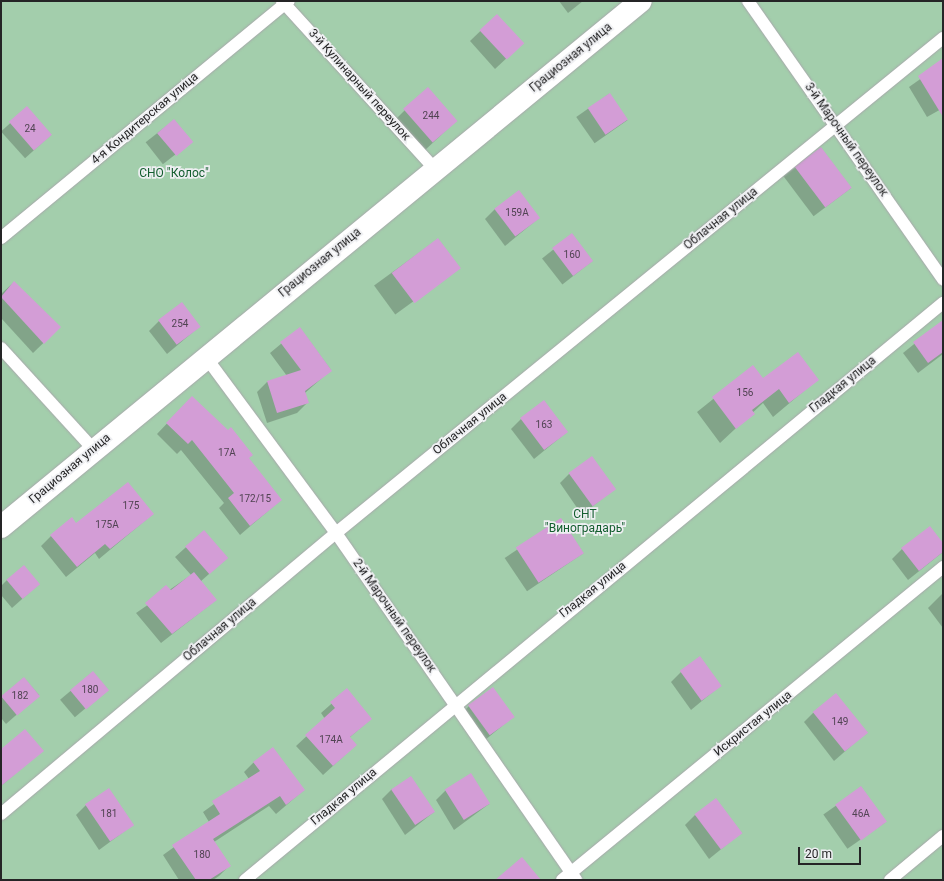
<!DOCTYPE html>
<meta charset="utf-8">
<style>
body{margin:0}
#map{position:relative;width:944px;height:881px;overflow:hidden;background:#eeeff2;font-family:Roboto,sans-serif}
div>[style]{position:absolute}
.green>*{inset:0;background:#a3ceac;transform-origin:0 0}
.shadow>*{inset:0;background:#0003;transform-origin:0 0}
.building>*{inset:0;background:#d39dd6;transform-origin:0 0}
.roads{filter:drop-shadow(0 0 1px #a8a8ab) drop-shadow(0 0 1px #a8a8ab)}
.service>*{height:12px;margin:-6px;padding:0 6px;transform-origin:6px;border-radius:6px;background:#fff}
.minor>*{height:22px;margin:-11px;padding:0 11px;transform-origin:11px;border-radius:11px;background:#fff}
span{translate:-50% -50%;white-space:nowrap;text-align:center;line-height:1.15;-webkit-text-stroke:3.5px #eeeff2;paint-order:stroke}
.number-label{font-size:10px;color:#504352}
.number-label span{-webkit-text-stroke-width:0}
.street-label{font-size:12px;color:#252526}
.park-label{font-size:12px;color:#145e2f}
.frame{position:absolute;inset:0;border:2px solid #252526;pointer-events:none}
.scale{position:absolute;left:798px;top:847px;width:63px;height:18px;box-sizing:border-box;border:2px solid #252526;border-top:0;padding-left:5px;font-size:12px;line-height:14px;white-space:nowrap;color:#252526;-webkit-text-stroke:3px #eeeff2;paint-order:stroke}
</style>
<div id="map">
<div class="green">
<div style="left:1px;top:1px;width:942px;height:879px"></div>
</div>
<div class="shadow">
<div style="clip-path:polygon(559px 1px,583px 1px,568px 13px)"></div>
<div style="clip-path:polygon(497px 15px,512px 53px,495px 69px,470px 41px)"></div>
<div style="clip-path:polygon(943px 63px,943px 108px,927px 117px,909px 87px)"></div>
<div style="left:609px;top:94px;width:32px;height:40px;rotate:55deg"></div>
<div style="left:27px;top:108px;width:36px;height:35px;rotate:48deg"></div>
<div style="clip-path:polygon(405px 110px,456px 121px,422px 153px,395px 120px)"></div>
<div style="left:174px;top:120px;width:28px;height:36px;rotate:52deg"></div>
<div style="left:821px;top:148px;width:50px;height:47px;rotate:53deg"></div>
<div style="clip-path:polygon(495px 209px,539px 218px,505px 246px,485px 219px)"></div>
<div style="left:572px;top:235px;width:33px;height:38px;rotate:52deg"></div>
<div style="left:438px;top:239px;width:36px;height:79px;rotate:54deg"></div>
<div style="clip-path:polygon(14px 282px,60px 327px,33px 353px,1px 318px,1px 294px)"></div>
<div style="clip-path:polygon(159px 321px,199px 327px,167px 354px,149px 331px)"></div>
<div style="clip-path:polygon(939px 324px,943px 329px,943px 354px,918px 373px,903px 353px)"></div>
<div style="clip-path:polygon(300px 328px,331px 370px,305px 393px,308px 402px,297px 413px,267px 423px,257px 392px,267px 382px,287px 376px,270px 353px)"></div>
<div style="clip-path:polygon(753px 367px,763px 380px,817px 380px,773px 417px,763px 403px,720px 443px,697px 412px)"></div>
<div style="clip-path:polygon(192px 397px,281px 500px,240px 535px,219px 508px,224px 503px,181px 450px,177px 454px,157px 434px)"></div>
<div style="clip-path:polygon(521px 419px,567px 432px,534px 459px,511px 429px)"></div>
<div style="clip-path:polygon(570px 473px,614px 489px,582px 515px,560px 483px)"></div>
<div style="clip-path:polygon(153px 514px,99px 559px,95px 553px,66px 577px,41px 546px,51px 536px,76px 524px)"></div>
<div style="left:561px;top:520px;width:40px;height:68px;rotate:56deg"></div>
<div style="clip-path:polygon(204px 531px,227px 558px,200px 582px,216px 600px,161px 643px,136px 613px,191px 575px,175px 557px)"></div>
<div style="clip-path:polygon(943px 545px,943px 552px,908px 580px,892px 559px,902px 549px)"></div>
<div style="clip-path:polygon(7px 580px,39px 584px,12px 608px,1px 595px,1px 586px)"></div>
<div style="clip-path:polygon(943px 593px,943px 628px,928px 608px)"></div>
<div style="left:93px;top:672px;width:23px;height:43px;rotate:50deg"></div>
<div style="clip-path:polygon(681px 672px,720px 686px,691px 710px,671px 682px)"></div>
<div style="clip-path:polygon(24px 678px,39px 695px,6px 724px,1px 718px,1px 697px)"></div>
<div style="clip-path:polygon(347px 690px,371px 719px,349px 738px,345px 755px,323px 775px,296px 746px,325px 719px,321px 713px)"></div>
<div style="clip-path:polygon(469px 706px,513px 717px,479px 745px,459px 716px)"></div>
<div style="clip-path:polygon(814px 712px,866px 733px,834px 761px,804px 722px)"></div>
<div style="clip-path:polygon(1px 751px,42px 751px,1px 786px)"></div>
<div style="clip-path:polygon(254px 762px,304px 790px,276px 814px,269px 806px,214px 842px,229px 866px,219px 876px,213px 880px,179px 880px,163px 855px,209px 822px,203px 812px,249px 779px,244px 772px)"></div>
<div style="left:861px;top:788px;width:42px;height:46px;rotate:55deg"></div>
<div style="clip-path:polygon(392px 789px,434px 812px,405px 835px,382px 799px)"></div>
<div style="clip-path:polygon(446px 790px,489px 804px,454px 830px,436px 800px)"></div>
<div style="clip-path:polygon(86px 805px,133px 825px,99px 850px,76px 815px)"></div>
<div style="clip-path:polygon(695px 815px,741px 833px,709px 859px,685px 825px)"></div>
</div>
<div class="building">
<div style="left:497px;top:14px;width:40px;height:24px;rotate:47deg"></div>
<div style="clip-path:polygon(943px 58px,943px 117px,918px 76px)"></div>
<div style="left:428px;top:87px;width:45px;height:33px;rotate:49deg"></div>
<div style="left:610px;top:93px;width:32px;height:27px;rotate:56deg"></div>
<div style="left:27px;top:106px;width:38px;height:24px;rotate:49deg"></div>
<div style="left:174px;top:119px;width:30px;height:22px;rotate:50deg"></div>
<div style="left:821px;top:147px;width:51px;height:33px;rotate:53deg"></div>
<div style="left:519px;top:190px;width:35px;height:31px;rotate:53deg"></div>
<div style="left:572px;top:233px;width:35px;height:25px;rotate:53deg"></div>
<div style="left:438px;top:238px;width:38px;height:58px;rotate:53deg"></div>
<div style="clip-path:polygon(14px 281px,61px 327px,44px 344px,1px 297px)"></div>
<div style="left:182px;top:302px;width:31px;height:30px;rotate:53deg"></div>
<div style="clip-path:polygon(943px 320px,943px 352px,928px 363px,913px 342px)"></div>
<div style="clip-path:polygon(300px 327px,332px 371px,305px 391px,309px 403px,277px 413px,267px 381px,301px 370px,280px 342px)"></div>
<div style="clip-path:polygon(798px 352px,819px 380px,789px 403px,779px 389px,752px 410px,755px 414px,736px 429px,712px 397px,753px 365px,763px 378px)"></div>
<div style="clip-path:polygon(192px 396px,228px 430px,231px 427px,253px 455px,249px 458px,282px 500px,250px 526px,228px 498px,234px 493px,192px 440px,188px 444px,166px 423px)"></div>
<div style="left:544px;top:400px;width:40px;height:30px;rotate:53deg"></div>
<div style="left:592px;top:456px;width:41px;height:29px;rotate:54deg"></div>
<div style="clip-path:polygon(128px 482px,154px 514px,110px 549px,105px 544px,77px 567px,50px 535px,72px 517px,76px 523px)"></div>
<div style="left:561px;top:518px;width:42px;height:54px;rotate:57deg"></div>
<div style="clip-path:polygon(930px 526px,943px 543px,943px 552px,919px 571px,901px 548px)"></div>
<div style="left:204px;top:530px;width:37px;height:25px;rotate:49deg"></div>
<div style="left:24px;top:565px;width:25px;height:23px;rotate:50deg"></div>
<div style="clip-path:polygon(194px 572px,217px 600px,172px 634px,145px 603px,166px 585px,171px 590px)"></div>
<div style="left:700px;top:656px;width:37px;height:25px;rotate:54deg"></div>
<div style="left:93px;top:671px;width:25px;height:30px;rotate:50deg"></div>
<div style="left:24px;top:677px;width:25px;height:30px;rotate:50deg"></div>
<div style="left:493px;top:687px;width:37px;height:31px;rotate:54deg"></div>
<div style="clip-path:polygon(347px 688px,372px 719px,350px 737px,357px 745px,333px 766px,305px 735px,335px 708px,330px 702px)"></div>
<div style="left:836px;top:693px;width:51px;height:30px;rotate:51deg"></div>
<div style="clip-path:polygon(25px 729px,44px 751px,1px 786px,1px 749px)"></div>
<div style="clip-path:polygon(273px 747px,305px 790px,286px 805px,280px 796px,213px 839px,231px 866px,209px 880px,196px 880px,172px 845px,220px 814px,212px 801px,260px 771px,253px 762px)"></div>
<div style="left:471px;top:773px;width:36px;height:31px;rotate:58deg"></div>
<div style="left:411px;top:776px;width:43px;height:24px;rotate:56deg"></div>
<div style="left:861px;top:786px;width:44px;height:32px;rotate:54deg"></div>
<div style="left:109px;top:788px;width:45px;height:29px;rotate:56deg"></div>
<div style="left:716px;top:798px;width:44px;height:27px;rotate:53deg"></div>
<div style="clip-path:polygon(522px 857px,541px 880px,495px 880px)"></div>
</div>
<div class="roads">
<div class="service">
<div style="left:282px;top:1px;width:229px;rotate:47.7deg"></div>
<div style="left:748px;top:1px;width:340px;rotate:55deg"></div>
<div style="left:1px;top:238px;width:373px;rotate:-39.5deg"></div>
<div style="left:1px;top:348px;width:138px;rotate:47.6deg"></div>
<div style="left:205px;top:356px;width:220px;rotate:53.5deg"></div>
<div style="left:336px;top:533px;width:422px;rotate:55.3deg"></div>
<div style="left:1px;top:814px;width:437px;rotate:-40deg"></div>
<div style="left:336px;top:533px;width:783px;rotate:-39.2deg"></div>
<div style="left:245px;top:880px;width:906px;rotate:-39.58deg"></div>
<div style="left:562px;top:880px;width:493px;rotate:-39.4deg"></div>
<div style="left:890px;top:880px;width:69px;rotate:-39.7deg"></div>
</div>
<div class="minor">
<div style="left:1px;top:527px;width:828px;rotate:-39.42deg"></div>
</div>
</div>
<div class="number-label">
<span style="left:431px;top:116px">244</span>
<span style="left:30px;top:129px">24</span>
<span style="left:517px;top:213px">159А</span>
<span style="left:572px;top:255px">160</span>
<span style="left:180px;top:324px">254</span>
<span style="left:745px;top:393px">156</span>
<span style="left:544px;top:425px">163</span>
<span style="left:227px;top:453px">17А</span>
<span style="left:255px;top:499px">172/15</span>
<span style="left:131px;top:506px">175</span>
<span style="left:107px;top:525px">175А</span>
<span style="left:90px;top:690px">180</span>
<span style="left:20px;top:696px">182</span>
<span style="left:840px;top:722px">149</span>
<span style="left:331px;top:740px">174А</span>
<span style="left:109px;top:814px">181</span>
<span style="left:861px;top:814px">46А</span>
<span style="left:202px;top:855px">180</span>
</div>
<div class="street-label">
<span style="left:571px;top:58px;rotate:-39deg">Грациозная улица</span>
<span style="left:359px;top:85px;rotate:48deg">3-й Кулинарный переулок</span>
<span style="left:145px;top:119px;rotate:-40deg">4-я Кондитерская улица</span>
<span style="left:846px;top:140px;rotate:55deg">3-й Марочный переулок</span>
<span style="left:721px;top:219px;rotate:-39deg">Облачная улица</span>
<span style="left:320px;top:263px;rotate:-39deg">Грациозная улица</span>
<span style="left:843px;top:385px;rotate:-39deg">Гладкая улица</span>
<span style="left:470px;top:424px;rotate:-39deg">Облачная улица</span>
<span style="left:70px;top:469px;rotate:-40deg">Грациозная улица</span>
<span style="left:593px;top:590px;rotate:-39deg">Гладкая улица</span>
<span style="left:394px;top:616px;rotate:55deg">2-й Марочный переулок</span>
<span style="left:220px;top:630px;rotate:-40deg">Облачная улица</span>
<span style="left:753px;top:724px;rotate:-39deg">Искристая улица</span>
<span style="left:344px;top:797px;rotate:-40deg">Гладкая улица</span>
</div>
<div class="park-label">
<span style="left:174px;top:174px">СНО "Колос"</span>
<span style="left:585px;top:522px">СНТ<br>"Виноградарь"</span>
</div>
<div class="frame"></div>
<div class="scale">20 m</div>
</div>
